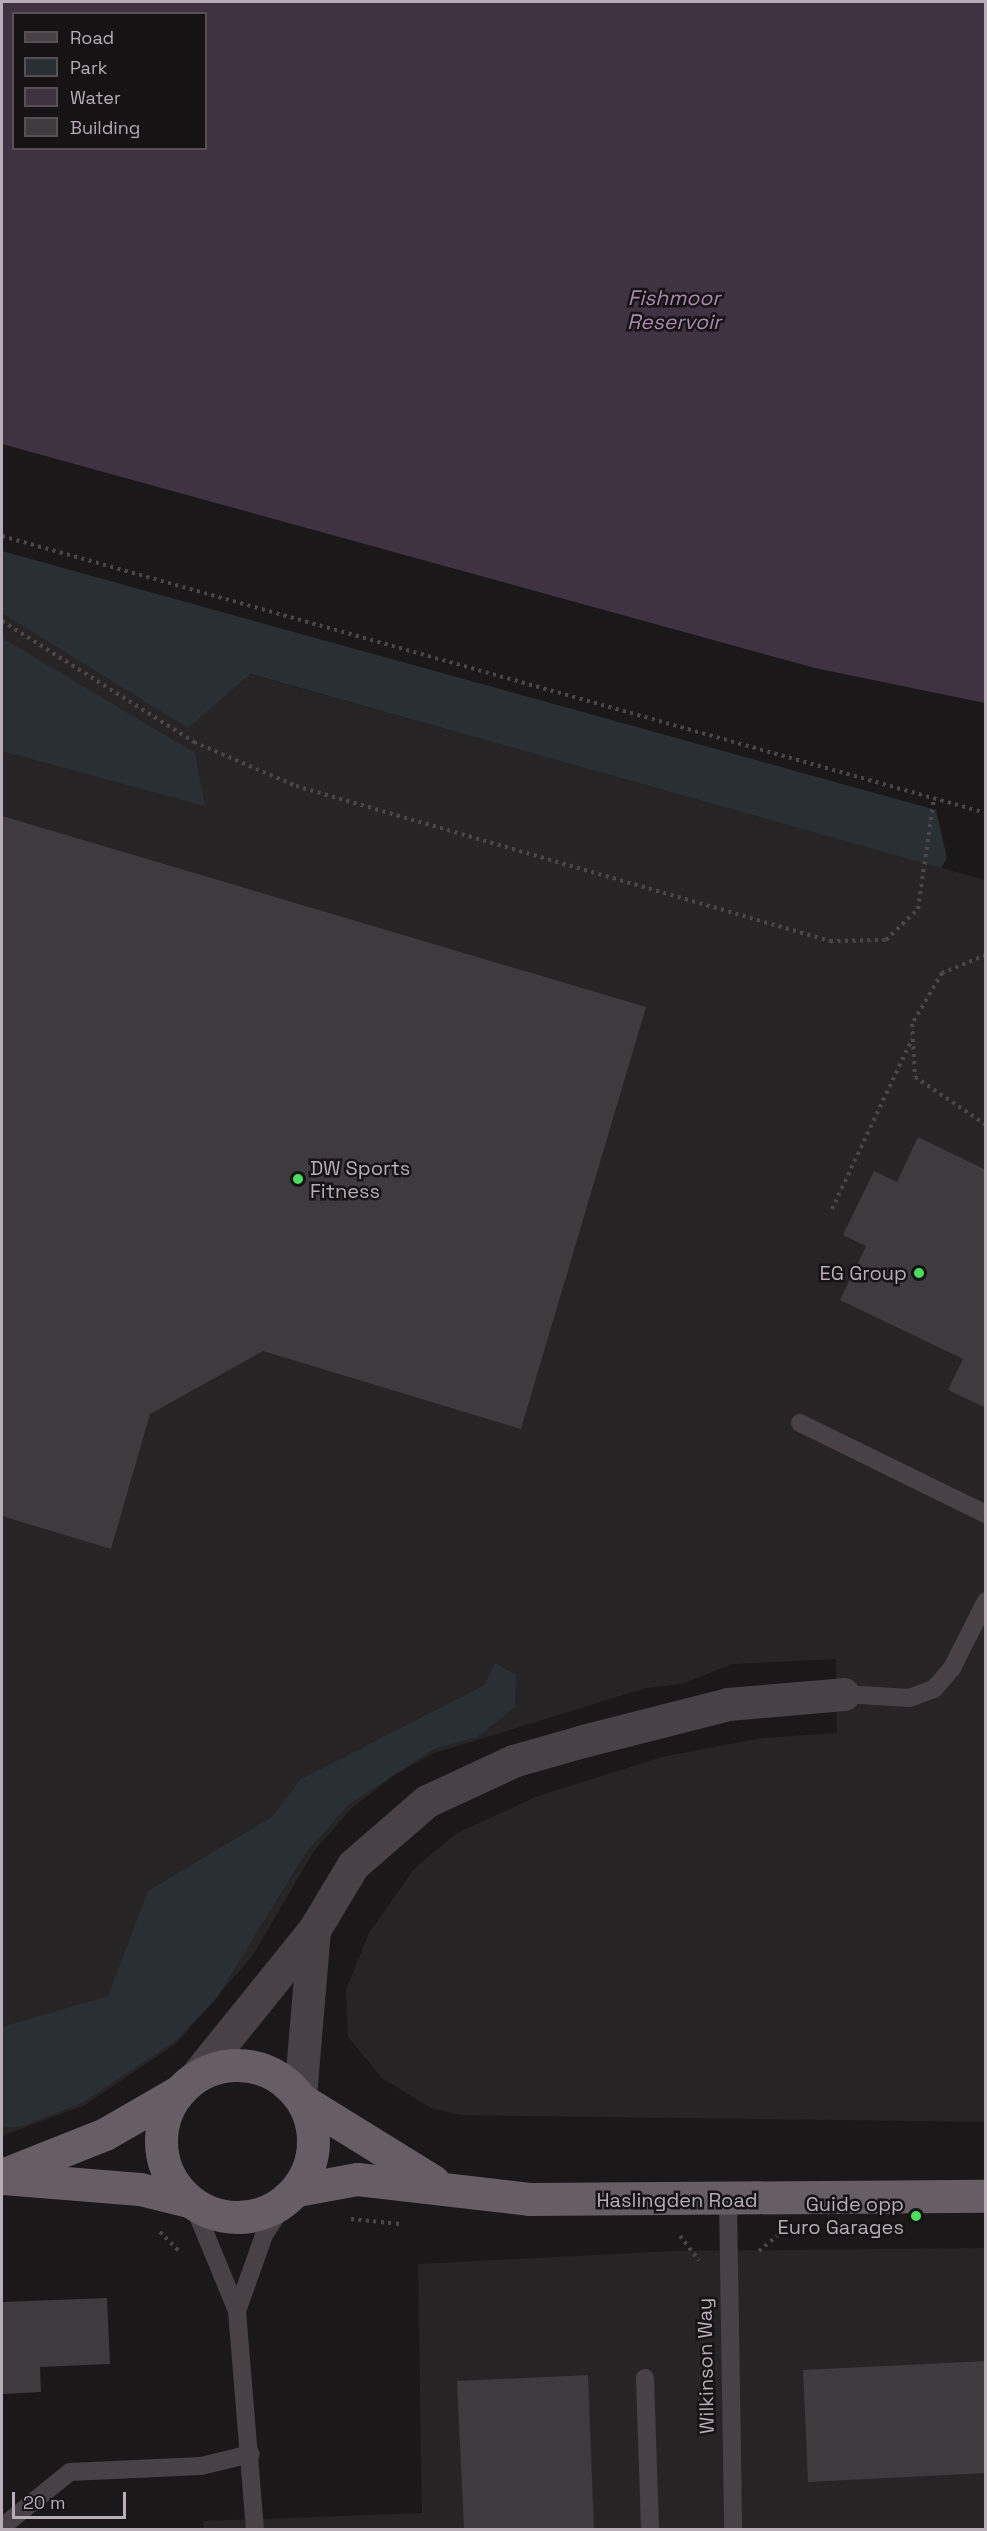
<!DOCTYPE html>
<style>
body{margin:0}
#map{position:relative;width:987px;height:2531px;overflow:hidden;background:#1a1819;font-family:"Space Grotesk",sans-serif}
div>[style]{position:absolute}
.built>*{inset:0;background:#272425}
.green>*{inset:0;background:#2a2f33}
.water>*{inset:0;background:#403341}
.building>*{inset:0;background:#3f3a3d}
.path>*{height:4px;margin-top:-2px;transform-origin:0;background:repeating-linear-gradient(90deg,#4c464b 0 3px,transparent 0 7.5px)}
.service>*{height:18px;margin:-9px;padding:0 9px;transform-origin:9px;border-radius:9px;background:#484247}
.minor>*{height:33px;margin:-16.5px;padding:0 16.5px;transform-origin:16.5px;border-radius:16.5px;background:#484247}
.trunk>*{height:33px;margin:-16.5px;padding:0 16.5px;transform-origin:16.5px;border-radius:16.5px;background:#665e64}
.trunk>.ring{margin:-16.5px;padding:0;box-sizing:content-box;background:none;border:33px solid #665e64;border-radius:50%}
.dots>*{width:16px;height:16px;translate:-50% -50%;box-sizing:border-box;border:3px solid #151314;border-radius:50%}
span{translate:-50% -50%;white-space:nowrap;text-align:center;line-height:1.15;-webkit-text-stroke:5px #151314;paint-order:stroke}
.poi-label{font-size:20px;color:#b8acb6}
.left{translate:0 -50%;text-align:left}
.right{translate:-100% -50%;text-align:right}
.street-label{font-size:20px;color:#b8acb6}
.water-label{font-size:21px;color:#ac87af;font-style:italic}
.frame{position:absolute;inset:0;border:3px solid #b8acb6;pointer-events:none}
.legend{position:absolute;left:12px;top:12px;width:195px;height:138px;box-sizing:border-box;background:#151314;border:2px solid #565055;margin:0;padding:8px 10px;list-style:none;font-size:18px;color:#b8acb6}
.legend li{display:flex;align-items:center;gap:12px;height:30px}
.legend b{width:30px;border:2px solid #565055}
.scale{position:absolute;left:12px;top:2492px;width:114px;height:27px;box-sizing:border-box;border:3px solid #b8acb6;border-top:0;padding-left:8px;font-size:18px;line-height:21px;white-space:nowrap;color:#b8acb6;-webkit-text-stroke:4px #151314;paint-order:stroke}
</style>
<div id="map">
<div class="built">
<div style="clip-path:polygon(2px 605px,985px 880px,985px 2122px,460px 2115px,431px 2108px,382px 2078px,348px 2037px,346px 1990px,369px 1933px,414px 1869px,457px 1833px,538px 1796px,662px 1757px,762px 1738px,837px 1733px,836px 1659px,732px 1664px,682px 1684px,646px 1688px,435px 1753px,396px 1774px,351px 1809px,314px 1851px,253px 1955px,177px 2043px,85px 2105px,2px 2136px)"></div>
<div style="clip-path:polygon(985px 2248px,985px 2529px,204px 2530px,203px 2521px,422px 2513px,418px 2264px,673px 2251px)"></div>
</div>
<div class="green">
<div style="clip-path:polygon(2px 551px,936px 810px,947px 858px,941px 868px,250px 674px,188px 728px,2px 613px)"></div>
<div style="clip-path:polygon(2px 638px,195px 753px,205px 806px,2px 751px)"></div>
<div style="clip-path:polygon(495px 1663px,516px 1675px,515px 1707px,477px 1737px,434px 1749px,348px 1805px,305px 1854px,216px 1999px,174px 2042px,82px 2103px,20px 2127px,2px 2127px,2px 2027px,108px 1996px,148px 1891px,272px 1817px,301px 1779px,485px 1685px)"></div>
</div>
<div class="water">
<div style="clip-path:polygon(evenodd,2px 2px,985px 2px,985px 703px,815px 668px,2px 444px,2px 2px,14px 14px,206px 14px,206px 148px,14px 148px,14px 14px)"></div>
</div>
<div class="building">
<div style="clip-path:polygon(2px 816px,646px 1007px,521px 1429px,263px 1351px,150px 1414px,111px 1549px,2px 1516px)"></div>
<div style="clip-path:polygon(918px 1137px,986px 1170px,986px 1408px,948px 1390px,963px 1359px,840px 1300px,866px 1246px,843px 1235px,874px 1171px,897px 1182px)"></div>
<div style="clip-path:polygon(107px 2298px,110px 2364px,40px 2367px,41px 2392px,3px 2394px,2px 2302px)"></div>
<div style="clip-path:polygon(986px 2361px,986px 2473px,808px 2482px,803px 2370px)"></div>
<div style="clip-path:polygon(588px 2375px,594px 2530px,464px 2530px,457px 2381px)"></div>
</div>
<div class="path">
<div style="left:2px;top:536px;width:1022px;rotate:15.72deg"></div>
<div style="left:2px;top:621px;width:227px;rotate:32.2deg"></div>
<div style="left:194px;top:742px;width:111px;rotate:23.3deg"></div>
<div style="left:296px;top:786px;width:556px;rotate:16.19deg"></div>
<div style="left:830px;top:941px;width:56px;rotate:-1deg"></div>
<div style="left:886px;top:940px;width:45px;rotate:-44.1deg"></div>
<div style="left:918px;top:909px;width:112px;rotate:-81.8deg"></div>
<div style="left:986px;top:955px;width:48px;rotate:157.8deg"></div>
<div style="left:942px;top:973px;width:59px;rotate:120.5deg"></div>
<div style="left:912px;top:1024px;width:53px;rotate:86.8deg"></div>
<div style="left:915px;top:1077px;width:86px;rotate:34.1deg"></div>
<div style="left:832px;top:1209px;width:188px;rotate:-64.8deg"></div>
<div style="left:351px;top:2219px;width:49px;rotate:5.8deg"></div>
<div style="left:160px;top:2232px;width:28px;rotate:45deg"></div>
<div style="left:680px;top:2236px;width:31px;rotate:52deg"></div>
<div style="left:759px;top:2251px;width:25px;rotate:-40deg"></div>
</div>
<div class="service">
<div style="left:800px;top:1423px;width:207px;rotate:26.1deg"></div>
<div style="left:844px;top:1694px;width:65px;rotate:3.5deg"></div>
<div style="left:909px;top:1698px;width:27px;rotate:-20deg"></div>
<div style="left:934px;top:1689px;width:28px;rotate:-49deg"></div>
<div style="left:952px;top:1668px;width:75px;rotate:-63.1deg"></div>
<div style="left:728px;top:2201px;width:329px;rotate:89.1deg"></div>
<div style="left:193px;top:2204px;width:116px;rotate:67.6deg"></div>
<div style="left:237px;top:2311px;width:220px;rotate:85.3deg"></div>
<div style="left:237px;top:2311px;width:81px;rotate:-70.4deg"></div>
<div style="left:264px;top:2235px;width:40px;rotate:-57.1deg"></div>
<div style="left:645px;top:2378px;width:152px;rotate:88.1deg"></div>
<div style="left:2px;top:2527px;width:87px;rotate:-39deg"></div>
<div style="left:70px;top:2472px;width:131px;rotate:-2.6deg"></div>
<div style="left:201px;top:2466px;width:51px;rotate:-13.5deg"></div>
</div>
<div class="minor">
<div style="left:196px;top:2076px;width:188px;rotate:-51.1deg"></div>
<div style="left:314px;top:1930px;width:76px;rotate:-59deg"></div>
<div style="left:353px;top:1865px;width:98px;rotate:-40.9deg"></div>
<div style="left:427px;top:1801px;width:95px;rotate:-24.9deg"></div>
<div style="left:513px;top:1761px;width:73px;rotate:-15.9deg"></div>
<div style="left:583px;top:1741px;width:150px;rotate:-14.3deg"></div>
<div style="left:728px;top:1704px;width:116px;rotate:-4.9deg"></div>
<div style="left:300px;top:2096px;width:166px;rotate:-85.2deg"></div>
</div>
<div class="trunk">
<div class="ring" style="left:161px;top:2065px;width:119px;height:119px"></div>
<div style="left:302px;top:2100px;width:154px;rotate:31.7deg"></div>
<div style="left:2px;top:2175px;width:111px;rotate:-21.7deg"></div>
<div style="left:105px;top:2134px;width:84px;rotate:-29.9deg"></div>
<div style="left:3px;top:2178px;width:137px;rotate:4.6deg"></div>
<div style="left:140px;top:2189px;width:50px;rotate:13.8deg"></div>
<div style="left:297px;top:2190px;width:61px;rotate:-10.4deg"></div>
<div style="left:357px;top:2179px;width:173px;rotate:6.6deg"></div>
<div style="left:529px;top:2199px;width:457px;rotate:-0.4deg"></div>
</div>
<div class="dots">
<div style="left:298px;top:1179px;background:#4cdd60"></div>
<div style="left:919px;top:1273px;background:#4cdd60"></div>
<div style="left:916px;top:2216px;background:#4cdd60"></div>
</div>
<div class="poi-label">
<span class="left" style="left:310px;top:1180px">DW Sports<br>Fitness</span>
<span class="right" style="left:907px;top:1273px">EG Group</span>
<span class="right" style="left:904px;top:2216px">Guide opp<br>Euro Garages</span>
</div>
<div class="street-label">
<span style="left:677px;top:2200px">Haslingden Road</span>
<span style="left:706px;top:2366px;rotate:-91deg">Wilkinson Way</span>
</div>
<div class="water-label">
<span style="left:674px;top:310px">Fishmoor<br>Reservoir</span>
</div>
<div class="frame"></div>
<ul class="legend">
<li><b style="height:8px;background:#484247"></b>Road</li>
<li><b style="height:16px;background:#2a2f33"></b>Park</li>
<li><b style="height:16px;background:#403341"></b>Water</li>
<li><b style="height:16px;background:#3f3a3d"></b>Building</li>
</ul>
<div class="scale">20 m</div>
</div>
